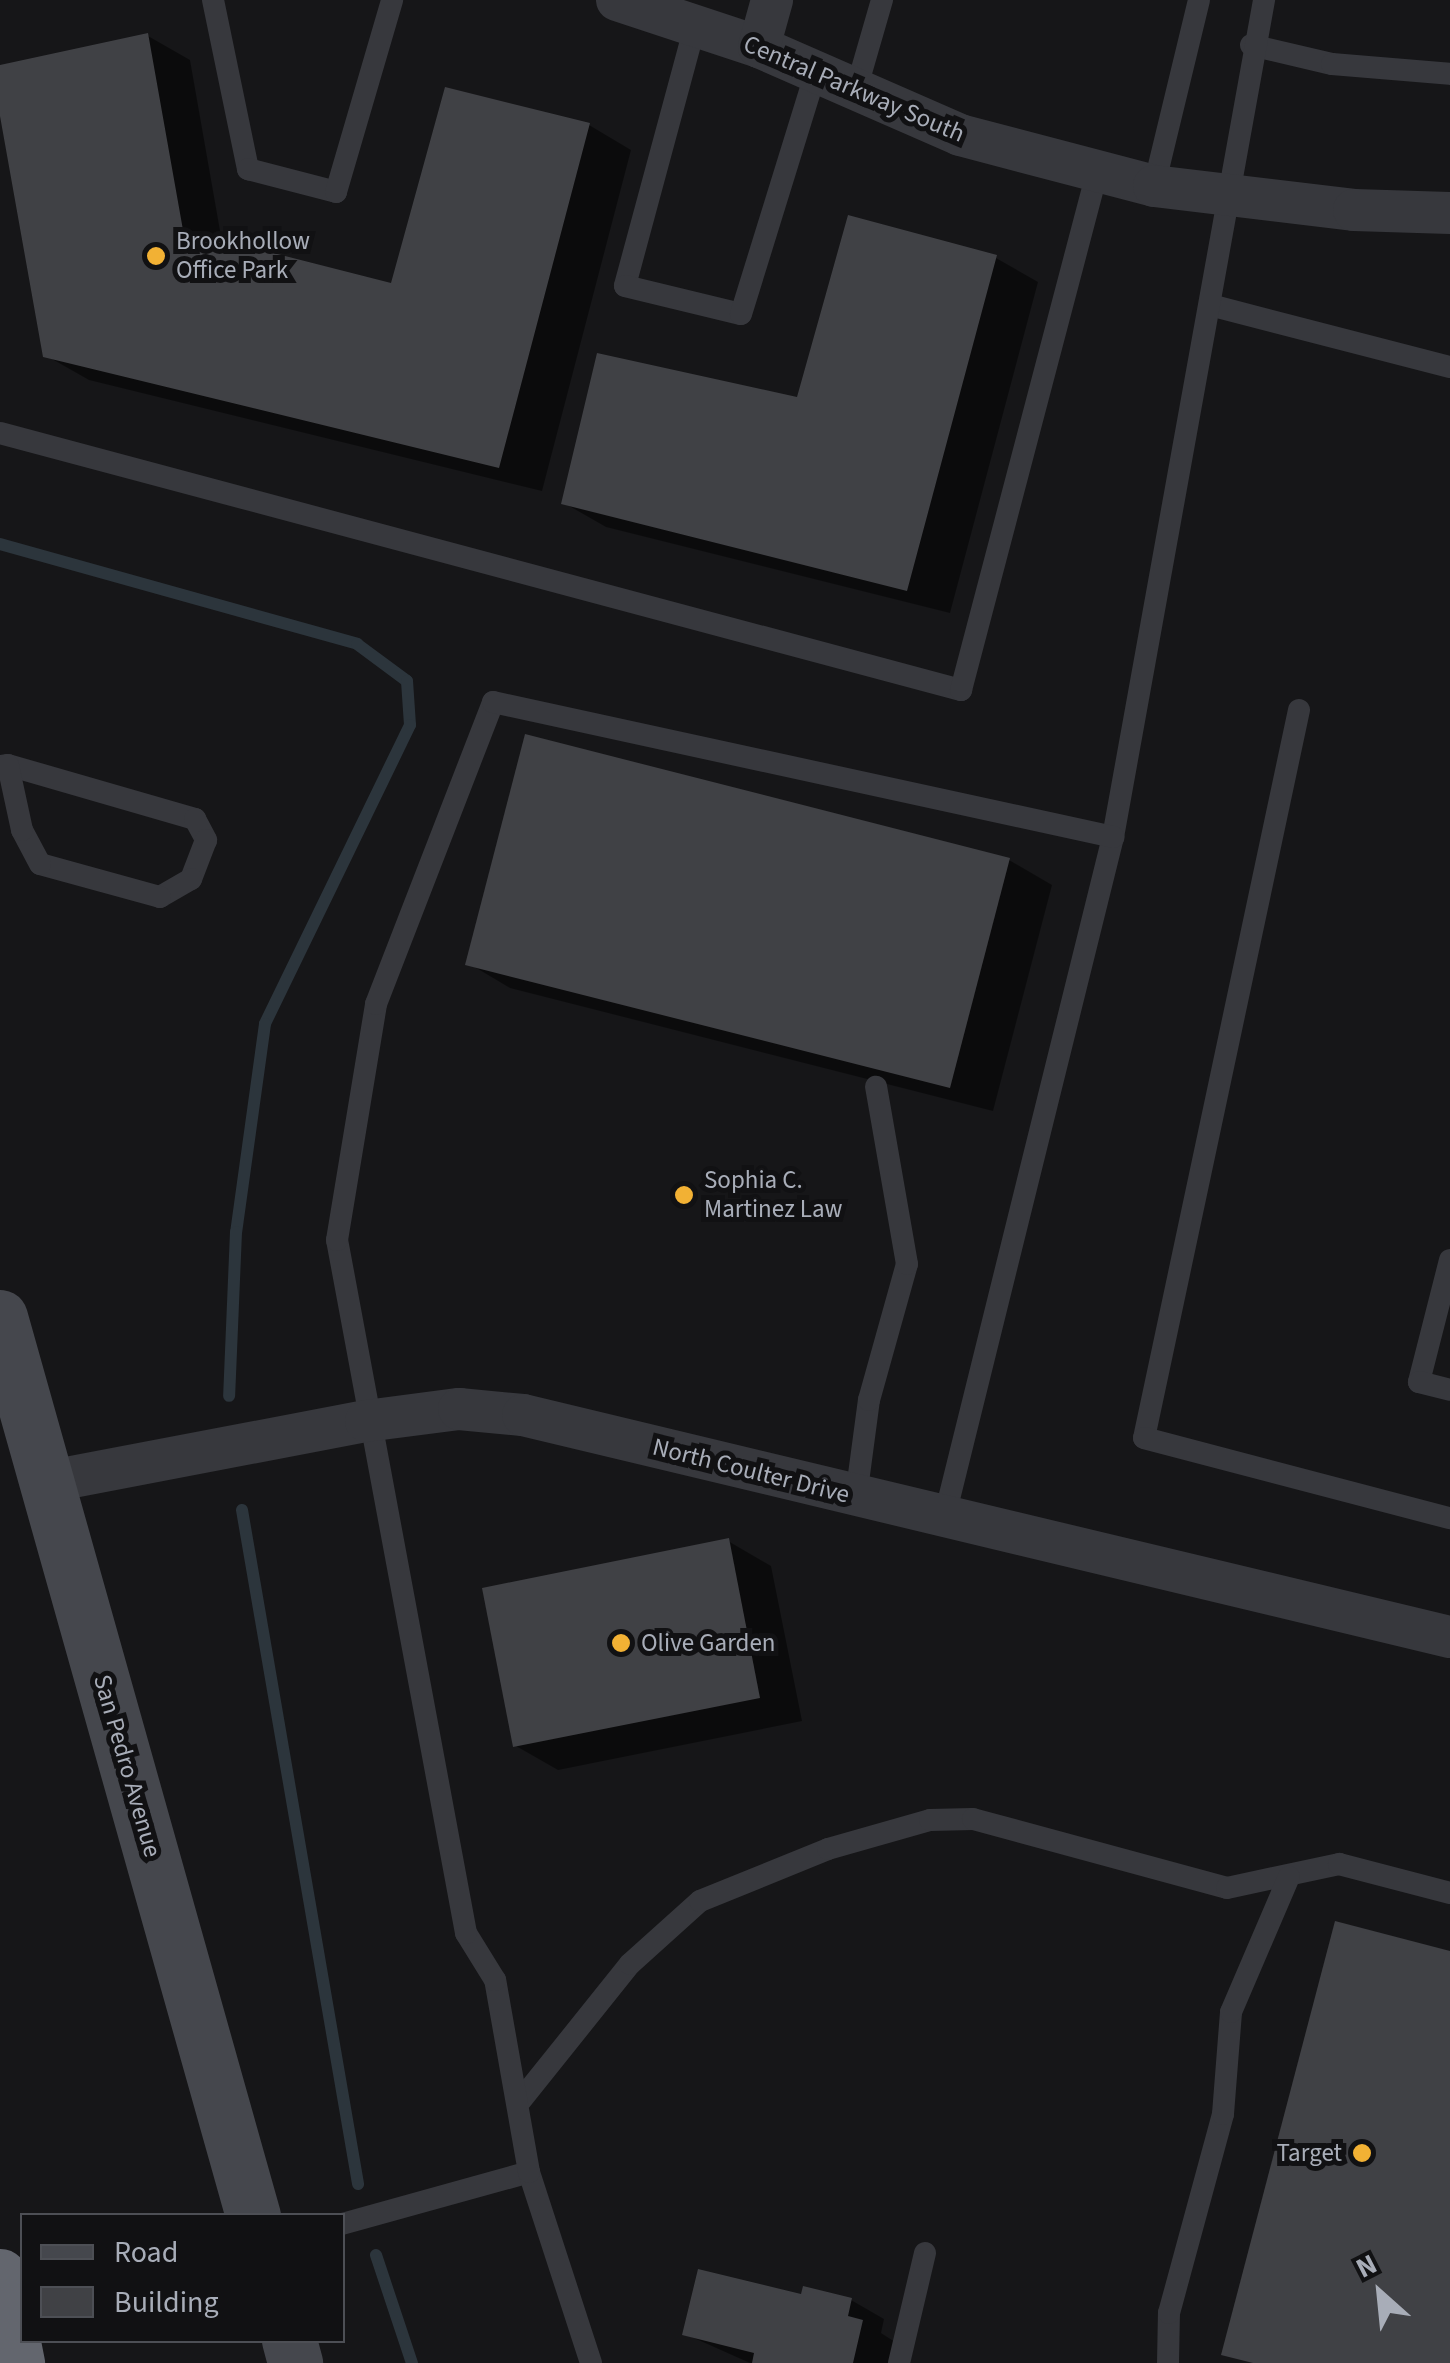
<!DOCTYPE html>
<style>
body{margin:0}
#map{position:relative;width:1450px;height:2363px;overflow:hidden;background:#161618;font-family:"Source Sans 3",sans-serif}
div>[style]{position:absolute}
.shadow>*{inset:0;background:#0007}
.stream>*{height:12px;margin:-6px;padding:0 6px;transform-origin:6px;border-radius:6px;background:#2c353c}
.building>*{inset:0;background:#404145}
.lane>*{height:22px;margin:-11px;padding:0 11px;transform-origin:11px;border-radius:11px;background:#37383d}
.street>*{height:42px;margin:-21px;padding:0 21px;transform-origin:21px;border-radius:21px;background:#37383d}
.secondary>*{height:55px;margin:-27.5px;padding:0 27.5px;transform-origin:27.5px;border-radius:27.5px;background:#45474d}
.highway>*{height:55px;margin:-27.5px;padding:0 27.5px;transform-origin:27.5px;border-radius:27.5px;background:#63666e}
.dots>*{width:28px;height:28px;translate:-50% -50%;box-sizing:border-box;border:5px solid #111113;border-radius:50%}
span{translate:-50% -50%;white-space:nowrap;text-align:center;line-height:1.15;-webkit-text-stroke:10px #111113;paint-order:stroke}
.street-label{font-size:25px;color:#a8adb8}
.poi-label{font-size:25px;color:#a8adb8}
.left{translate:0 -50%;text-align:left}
.right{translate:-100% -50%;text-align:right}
.legend{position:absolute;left:20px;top:2213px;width:325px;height:130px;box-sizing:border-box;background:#111113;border:2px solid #4d4f55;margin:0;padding:12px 18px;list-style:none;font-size:30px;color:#a8adb8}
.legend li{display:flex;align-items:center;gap:20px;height:50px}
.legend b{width:50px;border:2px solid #4d4f55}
.north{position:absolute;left:1330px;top:2243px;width:100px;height:100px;-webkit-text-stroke:8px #111113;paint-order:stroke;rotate:333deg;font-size:28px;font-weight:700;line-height:40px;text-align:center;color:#a8adb8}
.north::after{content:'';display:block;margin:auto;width:35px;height:45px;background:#a8adb8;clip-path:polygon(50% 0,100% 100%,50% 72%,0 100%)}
</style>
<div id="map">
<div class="shadow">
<div style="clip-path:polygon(148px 36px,190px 60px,222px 242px,393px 286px,589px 125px,631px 150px,542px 491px,89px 380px,45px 355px,0 102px,0 67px)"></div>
<div style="clip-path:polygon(996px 258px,1038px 282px,950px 613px,606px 527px,564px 503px,798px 399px)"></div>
<div style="clip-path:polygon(1009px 860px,1052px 885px,993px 1111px,510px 988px,468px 963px)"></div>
<div style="clip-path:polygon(728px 1541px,771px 1566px,802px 1721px,558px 1770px,516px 1746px)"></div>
<div style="clip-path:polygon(803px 2297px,851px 2300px,884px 2319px,881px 2333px,895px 2342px,890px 2363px,750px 2363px,685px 2334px)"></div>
</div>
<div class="stream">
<div style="left:0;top:544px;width:371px;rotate:15.6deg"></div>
<div style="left:357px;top:644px;width:62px;rotate:36.5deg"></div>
<div style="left:407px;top:681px;width:44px;rotate:86.1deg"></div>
<div style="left:410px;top:725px;width:332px;rotate:115.9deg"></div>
<div style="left:265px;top:1024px;width:210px;rotate:97.9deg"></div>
<div style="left:236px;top:1232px;width:164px;rotate:92.4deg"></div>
<div style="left:242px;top:1510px;width:684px;rotate:80.23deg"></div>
<div style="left:376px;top:2255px;width:114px;rotate:71.6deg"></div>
</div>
<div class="building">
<div style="clip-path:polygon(148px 33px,183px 230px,391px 283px,445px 87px,590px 123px,499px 468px,43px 357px,0 116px,0 65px)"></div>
<div style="clip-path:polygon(848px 215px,997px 255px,907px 591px,561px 504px,597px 353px,797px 397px)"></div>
<div style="clip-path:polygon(525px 734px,1010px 858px,950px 1088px,465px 965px)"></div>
<div style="clip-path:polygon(729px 1538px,760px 1698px,513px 1747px,482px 1588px)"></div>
<div style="clip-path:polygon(1335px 1921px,1450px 1951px,1450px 2363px,1253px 2363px,1221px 2355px)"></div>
<div style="clip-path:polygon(698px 2269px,801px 2294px,803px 2286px,852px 2298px,848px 2316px,863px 2320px,853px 2363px,752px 2363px,754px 2353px,682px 2335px)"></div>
</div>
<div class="lane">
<div style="left:213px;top:0;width:173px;rotate:78.3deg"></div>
<div style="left:248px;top:169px;width:91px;rotate:14.6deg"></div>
<div style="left:336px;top:192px;width:200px;rotate:-73.7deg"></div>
<div style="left:695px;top:26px;width:269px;rotate:105.1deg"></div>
<div style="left:625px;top:286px;width:119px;rotate:13.6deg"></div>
<div style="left:741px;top:314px;width:253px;rotate:-72.8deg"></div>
<div style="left:1251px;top:45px;width:83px;rotate:13.2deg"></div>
<div style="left:1332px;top:64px;width:118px;rotate:4.8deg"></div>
<div style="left:856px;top:90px;width:94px;rotate:-73.9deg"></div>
<div style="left:1154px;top:186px;width:191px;rotate:-76.4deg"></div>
<div style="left:1210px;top:305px;width:248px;rotate:14.5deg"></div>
<div style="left:0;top:433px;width:995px;rotate:14.97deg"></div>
<div style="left:961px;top:690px;width:539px;rotate:-75.27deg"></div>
<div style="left:1299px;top:710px;width:744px;rotate:102.02deg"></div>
<div style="left:1144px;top:1438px;width:316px;rotate:14.7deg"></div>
<div style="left:0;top:766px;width:8px;rotate:-7deg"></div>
<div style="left:8px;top:765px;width:195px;rotate:16.1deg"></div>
<div style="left:195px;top:819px;width:24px;rotate:62deg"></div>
<div style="left:206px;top:840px;width:42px;rotate:111deg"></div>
<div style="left:191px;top:879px;width:36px;rotate:150deg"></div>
<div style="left:160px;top:897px;width:124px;rotate:-164.6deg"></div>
<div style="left:40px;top:864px;width:38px;rotate:-118deg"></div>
<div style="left:22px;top:830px;width:66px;rotate:-102.2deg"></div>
<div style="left:1450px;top:1260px;width:126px;rotate:104.3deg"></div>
<div style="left:1419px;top:1382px;width:32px;rotate:14deg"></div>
<div style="left:856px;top:1497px;width:98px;rotate:-82.4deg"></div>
<div style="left:869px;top:1400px;width:141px;rotate:-74.4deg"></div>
<div style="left:907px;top:1264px;width:180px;rotate:-99.9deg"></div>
<div style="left:944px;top:1519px;width:703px;rotate:-76.08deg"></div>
<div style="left:1113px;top:837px;width:851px;rotate:-79.77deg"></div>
<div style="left:521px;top:2100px;width:174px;rotate:-51.3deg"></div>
<div style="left:630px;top:1964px;width:94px;rotate:-42deg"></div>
<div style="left:700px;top:1901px;width:138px;rotate:-22.1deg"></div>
<div style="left:828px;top:1849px;width:106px;rotate:-15.9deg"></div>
<div style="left:930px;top:1820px;width:43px;rotate:-1.3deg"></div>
<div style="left:973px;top:1819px;width:263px;rotate:15.2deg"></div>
<div style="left:1227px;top:1888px;width:115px;rotate:-12.1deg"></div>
<div style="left:1339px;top:1864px;width:115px;rotate:14.6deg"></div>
<div style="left:342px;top:2224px;width:194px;rotate:-15.5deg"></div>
<div style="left:591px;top:2363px;width:201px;rotate:-108deg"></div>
<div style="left:529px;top:2172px;width:195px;rotate:-100deg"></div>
<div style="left:495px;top:1980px;width:55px;rotate:-121.7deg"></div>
<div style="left:466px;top:1933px;width:705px;rotate:-100.54deg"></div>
<div style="left:337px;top:1240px;width:239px;rotate:-80.6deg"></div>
<div style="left:376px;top:1004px;width:324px;rotate:-68.8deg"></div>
<div style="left:493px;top:702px;width:635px;rotate:12.28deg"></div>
<div style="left:899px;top:2363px;width:113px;rotate:-76.7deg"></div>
<div style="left:1168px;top:2363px;width:50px;rotate:-88.9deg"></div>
<div style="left:1169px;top:2313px;width:206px;rotate:-74.8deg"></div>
<div style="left:1223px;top:2114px;width:102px;rotate:-85.5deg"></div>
<div style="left:1231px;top:2012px;width:147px;rotate:-66.8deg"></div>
</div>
<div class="street">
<div style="left:617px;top:0;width:150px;rotate:18.3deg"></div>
<div style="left:759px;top:47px;width:219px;rotate:23.6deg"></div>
<div style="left:960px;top:135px;width:201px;rotate:14.7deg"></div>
<div style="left:1154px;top:186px;width:201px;rotate:6.8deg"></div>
<div style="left:1354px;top:210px;width:96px;rotate:1.8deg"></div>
<div style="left:759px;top:47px;width:49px;rotate:-74.5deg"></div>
<div style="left:46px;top:1482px;width:326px;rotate:-10.8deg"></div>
<div style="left:366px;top:1421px;width:94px;rotate:-7.4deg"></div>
<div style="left:459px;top:1409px;width:64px;rotate:5.4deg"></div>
<div style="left:523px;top:1415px;width:953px;rotate:13.47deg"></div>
</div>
<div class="secondary">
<div style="left:0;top:1317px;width:934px;rotate:74.28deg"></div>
<div style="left:289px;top:2340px;width:24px;rotate:75deg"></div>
</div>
<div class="highway">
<div style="left:0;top:2276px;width:89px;rotate:78.9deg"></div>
</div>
<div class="dots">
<div style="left:156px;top:256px;background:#f2b134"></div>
<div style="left:684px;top:1195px;background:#f2b134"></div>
<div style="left:621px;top:1643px;background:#f2b134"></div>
<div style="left:1362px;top:2153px;background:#f2b134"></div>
</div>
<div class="street-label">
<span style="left:854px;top:89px;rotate:23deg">Central Parkway South</span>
<span style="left:751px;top:1471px;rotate:14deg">North Coulter Drive</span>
<span style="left:127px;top:1766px;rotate:74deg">San Pedro Avenue</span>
</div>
<div class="poi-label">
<span class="left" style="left:176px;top:256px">Brookhollow<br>Office Park</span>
<span class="left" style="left:704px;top:1195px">Sophia C.<br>Martinez Law</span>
<span class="left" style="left:641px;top:1643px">Olive Garden</span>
<span class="right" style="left:1342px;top:2153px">Target</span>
</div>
<ul class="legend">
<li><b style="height:12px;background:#45474d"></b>Road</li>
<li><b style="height:28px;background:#404145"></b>Building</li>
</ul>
<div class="north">N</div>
</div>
